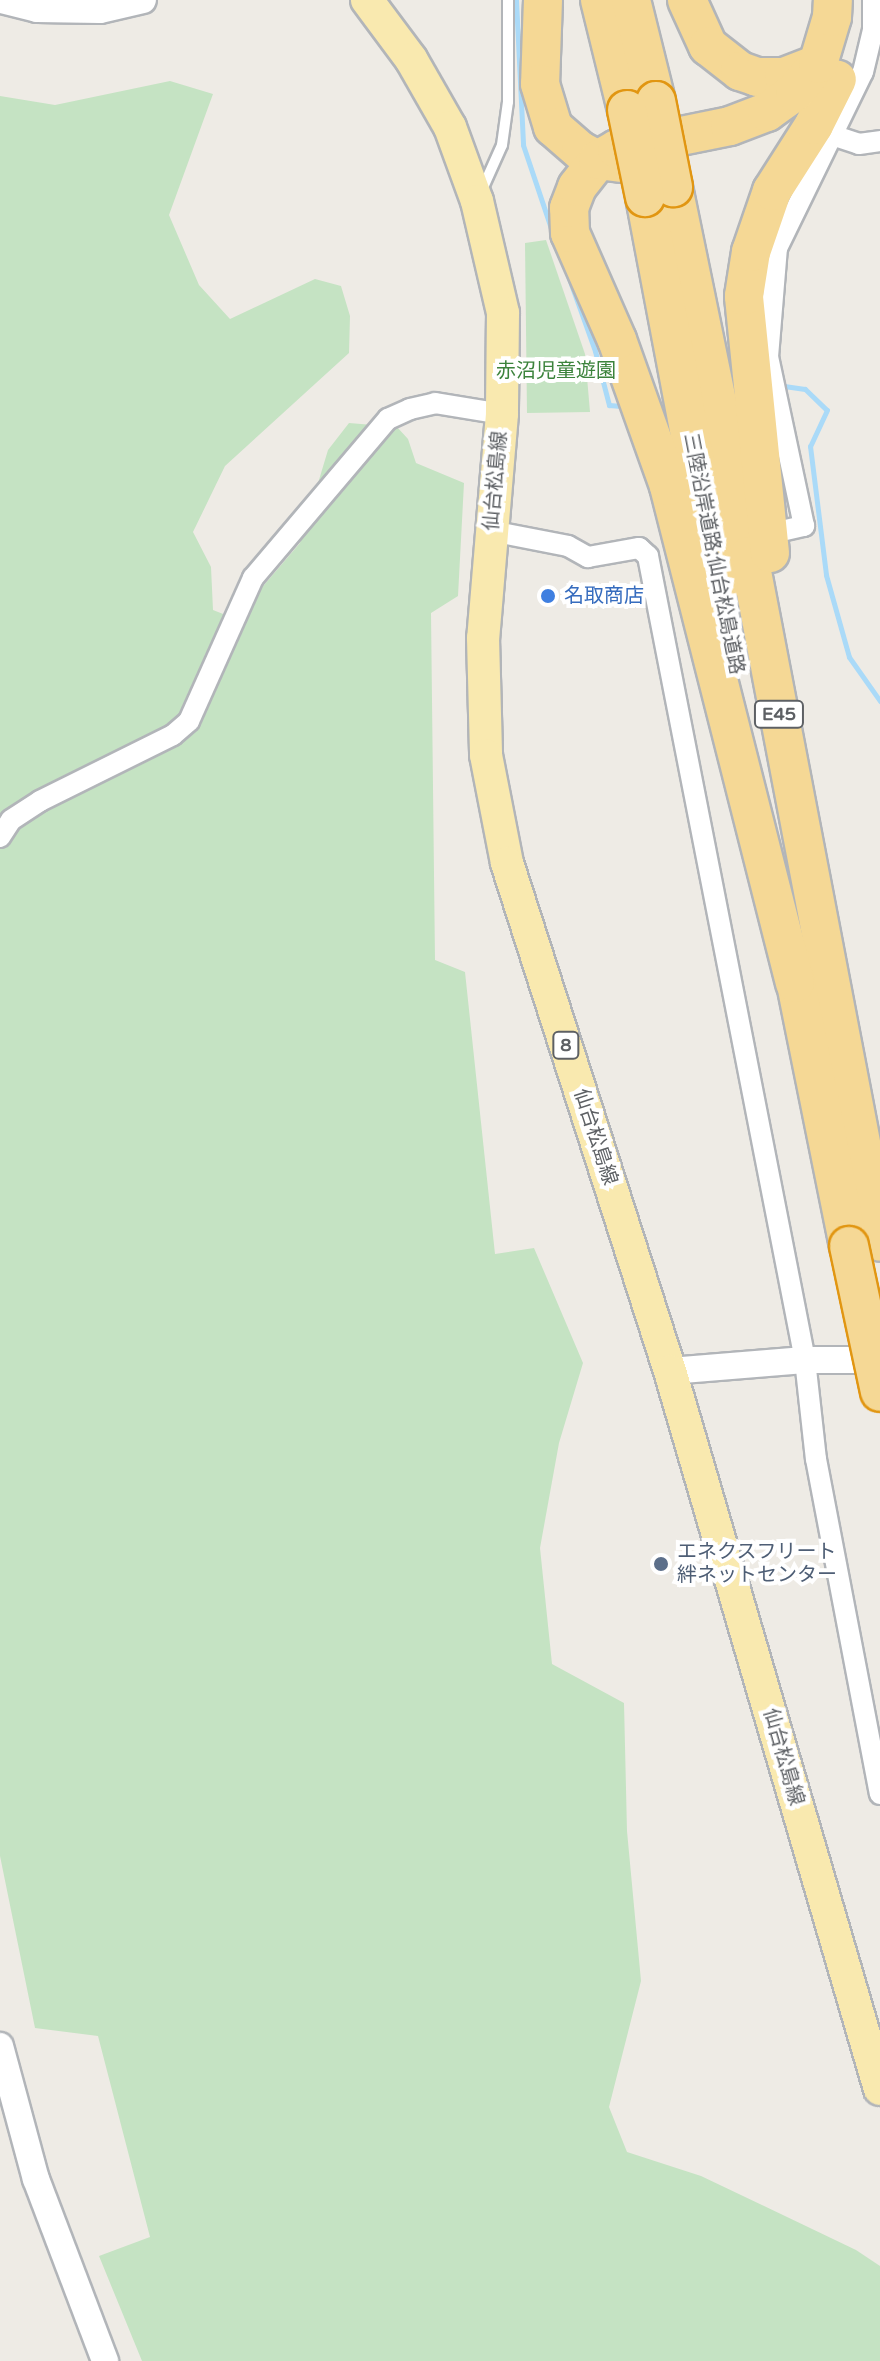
<!DOCTYPE html>
<meta charset="utf-8">
<style>
body{margin:0}
#map{position:relative;width:880px;height:2361px;overflow:hidden;background:#eeebe5;font-family:"Varela Round","Noto Sans JP",sans-serif}
div>[style]{position:absolute}
.green>*{inset:0;background:#c5e3c3}
.stream>*{height:5px;margin:-2.5px;padding:0 2.5px;transform-origin:2.5px;border-radius:2.5px;background:#aadaf8}
.roads{filter:drop-shadow(2px 0 #b2b5b9) drop-shadow(-2px 0 #b2b5b9) drop-shadow(0 2px #b2b5b9) drop-shadow(0 -2px #b2b5b9)}
.service>*{height:10px;margin:-5px;padding:0 5px;transform-origin:5px;border-radius:5px;background:#fff}
.minor>*{height:20px;margin:-10px;padding:0 10px;transform-origin:10px;border-radius:10px;background:#fff}
.tertiary>*{height:26px;margin:-13px;padding:0 13px;transform-origin:13px;border-radius:13px;background:#fff}
.primary>*{height:32px;margin:-16px;padding:0 16px;transform-origin:16px;border-radius:16px;background:#f9e9af}
.motorway>*{height:38px;margin:-19px;padding:0 19px;transform-origin:19px;border-radius:19px;background:#f5d895}
.bridges{filter:drop-shadow(2px 0 #e19612) drop-shadow(-2px 0 #e19612) drop-shadow(0 2px #e19612) drop-shadow(0 -2px #e19612)}
.motorway-bridge>*{height:38px;margin:-19px;padding:0 19px;transform-origin:19px;border-radius:19px;background:#f5d895}
.dots>*{width:22px;height:22px;translate:-50% -50%;box-sizing:border-box;border:4px solid #fff;border-radius:50%}
span{translate:-50% -50%;white-space:nowrap;text-align:center;line-height:1.15;-webkit-text-stroke:8px #fff;paint-order:stroke}
.shield-label span{padding:2px 6px;background:#fff;border:2px solid;border-radius:6px;-webkit-text-stroke-width:0}
.shield-label{font-size:18px;color:#5d6064;font-weight:700}
.park-label{font-size:20px;color:#3c833c}
.street-label{font-size:20px;color:#5d6064}
.shop-label{font-size:20px;color:#366cbe}
.left{translate:0 -50%;text-align:left}
.service-label{font-size:20px;color:#4e5e75}
</style>
<div id="map">
<div class="green">
<div style="clip-path:polygon(170px 81px,213px 94px,169px 215px,199px 285px,230px 319px,315px 279px,341px 286px,350px 316px,349px 353px,225px 466px,193px 532px,211px 567px,213px 610px,246px 623px,258px 592px,300px 543px,328px 450px,349px 423px,397px 427px,408px 439px,416px 463px,464px 483px,458px 596px,431px 613px,435px 960px,465px 972px,495px 1254px,534px 1248px,583px 1363px,559px 1443px,540px 1548px,552px 1664px,624px 1703px,627px 1831px,641px 1981px,609px 2107px,627px 2152px,701px 2176px,856px 2250px,880px 2266px,880px 2361px,142px 2361px,99px 2256px,150px 2237px,98px 2036px,35px 2028px,0 1856px,0 96px,55px 105px)"></div>
<div style="clip-path:polygon(546px 240px,585px 354px,590px 412px,527px 413px,525px 243px)"></div>
</div>
<div class="stream">
<div style="left:516px;top:0;width:145px;rotate:87.2deg"></div>
<div style="left:523px;top:145px;width:94px;rotate:71.4deg"></div>
<div style="left:566px;top:270px;width:86px;rotate:70.3deg"></div>
<div style="left:595px;top:351px;width:56px;rotate:75.5deg"></div>
<div style="left:609px;top:405px;width:12px;rotate:5deg"></div>
<div style="left:784px;top:386px;width:21px;rotate:8deg"></div>
<div style="left:805px;top:389px;width:30px;rotate:44deg"></div>
<div style="left:827px;top:410px;width:40px;rotate:115deg"></div>
<div style="left:810px;top:446px;width:130px;rotate:82.9deg"></div>
<div style="left:826px;top:575px;width:85px;rotate:74.3deg"></div>
<div style="left:849px;top:657px;width:54px;rotate:54.8deg"></div>
</div>
<div class="roads">
<div class="service">
<div style="left:481px;top:192px;width:51px;rotate:-65.9deg"></div>
<div style="left:502px;top:145px;width:43px;rotate:-82.1deg"></div>
<div style="left:508px;top:102px;width:102px;rotate:-90deg"></div>
</div>
<div class="minor">
<div style="left:832px;top:135px;width:28px;rotate:18deg"></div>
<div style="left:859px;top:144px;width:21px;rotate:-8deg"></div>
<div style="left:491px;top:531px;width:78px;rotate:11deg"></div>
<div style="left:568px;top:546px;width:23px;rotate:29deg"></div>
<div style="left:588px;top:557px;width:52px;rotate:-10deg"></div>
<div style="left:639px;top:548px;width:12px;rotate:42deg"></div>
<div style="left:648px;top:556px;width:819px;rotate:78.95deg"></div>
<div style="left:805px;top:1360px;width:100px;rotate:83.7deg"></div>
<div style="left:816px;top:1459px;width:341px;rotate:79.2deg"></div>
<div style="left:777px;top:532px;width:28px;rotate:-13deg"></div>
<div style="left:804px;top:526px;width:173px;rotate:-102deg"></div>
<div style="left:768px;top:357px;width:109px;rotate:-85.3deg"></div>
<div style="left:777px;top:248px;width:196px;rotate:-64deg"></div>
<div style="left:863px;top:72px;width:43px;rotate:-76.6deg"></div>
<div style="left:873px;top:30px;width:30px;rotate:-90deg"></div>
<div style="left:0;top:837px;width:20px;rotate:-57deg"></div>
<div style="left:11px;top:820px;width:35px;rotate:-33deg"></div>
<div style="left:40px;top:801px;width:148px;rotate:-26.4deg"></div>
<div style="left:173px;top:735px;width:21px;rotate:-41deg"></div>
<div style="left:189px;top:721px;width:157px;rotate:-65.9deg"></div>
<div style="left:253px;top:578px;width:209px;rotate:-49.7deg"></div>
<div style="left:388px;top:419px;width:24px;rotate:-24deg"></div>
<div style="left:410px;top:409px;width:26px;rotate:-13deg"></div>
<div style="left:435px;top:403px;width:68px;rotate:9.3deg"></div>
</div>
<div class="tertiary">
<div style="left:1px;top:0;width:37px;rotate:14deg"></div>
<div style="left:37px;top:9px;width:63px;rotate:0.9deg"></div>
<div style="left:100px;top:10px;width:44px;rotate:-13.1deg"></div>
<div style="left:670px;top:1371px;width:135px;rotate:-4.7deg"></div>
<div style="left:805px;top:1360px;width:75px"></div>
<div style="left:0;top:2046px;width:138px;rotate:74.9deg"></div>
<div style="left:36px;top:2179px;width:195px;rotate:69.2deg"></div>
</div>
<div class="primary">
<div style="left:367px;top:0;width:74px;rotate:53.3deg"></div>
<div style="left:411px;top:59px;width:78px;rotate:60.2deg"></div>
<div style="left:450px;top:127px;width:79px;rotate:70deg"></div>
<div style="left:477px;top:201px;width:115px;rotate:76.9deg"></div>
<div style="left:503px;top:313px;width:101px;rotate:90.6deg"></div>
<div style="left:502px;top:414px;width:225px;rotate:94.8deg"></div>
<div style="left:483px;top:638px;width:117px;rotate:88.5deg"></div>
<div style="left:486px;top:755px;width:110px;rotate:79deg"></div>
<div style="left:507px;top:863px;width:534px;rotate:72.21deg"></div>
<div style="left:670px;top:1371px;width:748px;rotate:73.7deg"></div>
</div>
<div class="motorway">
<div style="left:543px;top:0;width:84px;rotate:92deg"></div>
<div style="left:540px;top:84px;width:45px;rotate:73.2deg"></div>
<div style="left:553px;top:127px;width:37px;rotate:41deg"></div>
<div style="left:581px;top:151px;width:19px;rotate:28deg"></div>
<div style="left:598px;top:160px;width:23px;rotate:7deg"></div>
<div style="left:600px;top:0;width:113px;rotate:76.2deg"></div>
<div style="left:631px;top:0;width:104px;rotate:76.1deg"></div>
<div style="left:687px;top:0;width:51px;rotate:65.5deg"></div>
<div style="left:708px;top:46px;width:41px;rotate:38deg"></div>
<div style="left:740px;top:71px;width:18px;rotate:19deg"></div>
<div style="left:757px;top:77px;width:27px"></div>
<div style="left:784px;top:77px;width:36px;rotate:-21deg"></div>
<div style="left:673px;top:187px;width:377px;rotate:78.4deg"></div>
<div style="left:749px;top:556px;width:698px;rotate:79.19deg"></div>
<div style="left:645px;top:197px;width:398px;rotate:79.3deg"></div>
<div style="left:770px;top:553px;width:258px;rotate:-95.8deg"></div>
<div style="left:744px;top:296px;width:45px;rotate:-81deg"></div>
<div style="left:751px;top:252px;width:65px;rotate:-71deg"></div>
<div style="left:772px;top:191px;width:78px;rotate:-57.5deg"></div>
<div style="left:814px;top:125px;width:51px;rotate:-63.4deg"></div>
<div style="left:791px;top:959px;width:293px;rotate:78.6deg"></div>
<div style="left:795px;top:983px;width:513px;rotate:-104.23deg"></div>
<div style="left:669px;top:486px;width:155px;rotate:-109.6deg"></div>
<div style="left:617px;top:340px;width:117px;rotate:-113.7deg"></div>
<div style="left:570px;top:233px;width:25px;rotate:-92deg"></div>
<div style="left:569px;top:208px;width:22px;rotate:-69deg"></div>
<div style="left:577px;top:187px;width:34px;rotate:-52deg"></div>
<div style="left:598px;top:160px;width:22px;rotate:-30deg"></div>
<div style="left:617px;top:149px;width:115px;rotate:-11.5deg"></div>
<div style="left:730px;top:126px;width:40px;rotate:-21deg"></div>
<div style="left:767px;top:112px;width:34px;rotate:-36deg"></div>
<div style="left:795px;top:92px;width:36px;rotate:-51deg"></div>
<div style="left:818px;top:64px;width:49px;rotate:-73.4deg"></div>
<div style="left:832px;top:17px;width:17px;rotate:-87deg"></div>
</div>
</div>
<div class="bridges">
<div class="motorway-bridge">
<div style="left:656px;top:101px;width:88px;rotate:78.8deg"></div>
<div style="left:627px;top:110px;width:89px;rotate:78.3deg"></div>
<div style="left:849px;top:1246px;width:149px;rotate:78deg"></div>
</div>
</div>
<div class="dots">
<div style="left:548px;top:596px;background:#3f7fe0"></div>
<div style="left:661px;top:1564px;background:#5c6f8a"></div>
</div>
<div class="shield-label">
<span style="left:779px;top:714px">E45</span>
<span style="left:566px;top:1045px">8</span>
</div>
<div class="park-label">
<span style="left:556px;top:371px">赤沼児童遊園</span>
</div>
<div class="street-label">
<span style="left:496px;top:481px;rotate:-85deg">仙台松島線</span>
<span style="left:713px;top:554px;rotate:79deg">三陸沿岸道路;仙台松島道路</span>
<span style="left:595px;top:1137px;rotate:72deg">仙台松島線</span>
<span style="left:783px;top:1757px;rotate:74deg">仙台松島線</span>
</div>
<div class="shop-label">
<span class="left" style="left:564px;top:596px">名取商店</span>
</div>
<div class="service-label">
<span class="left" style="left:677px;top:1564px">エネクスフリート<br>絆ネットセンター</span>
</div>
</div>
